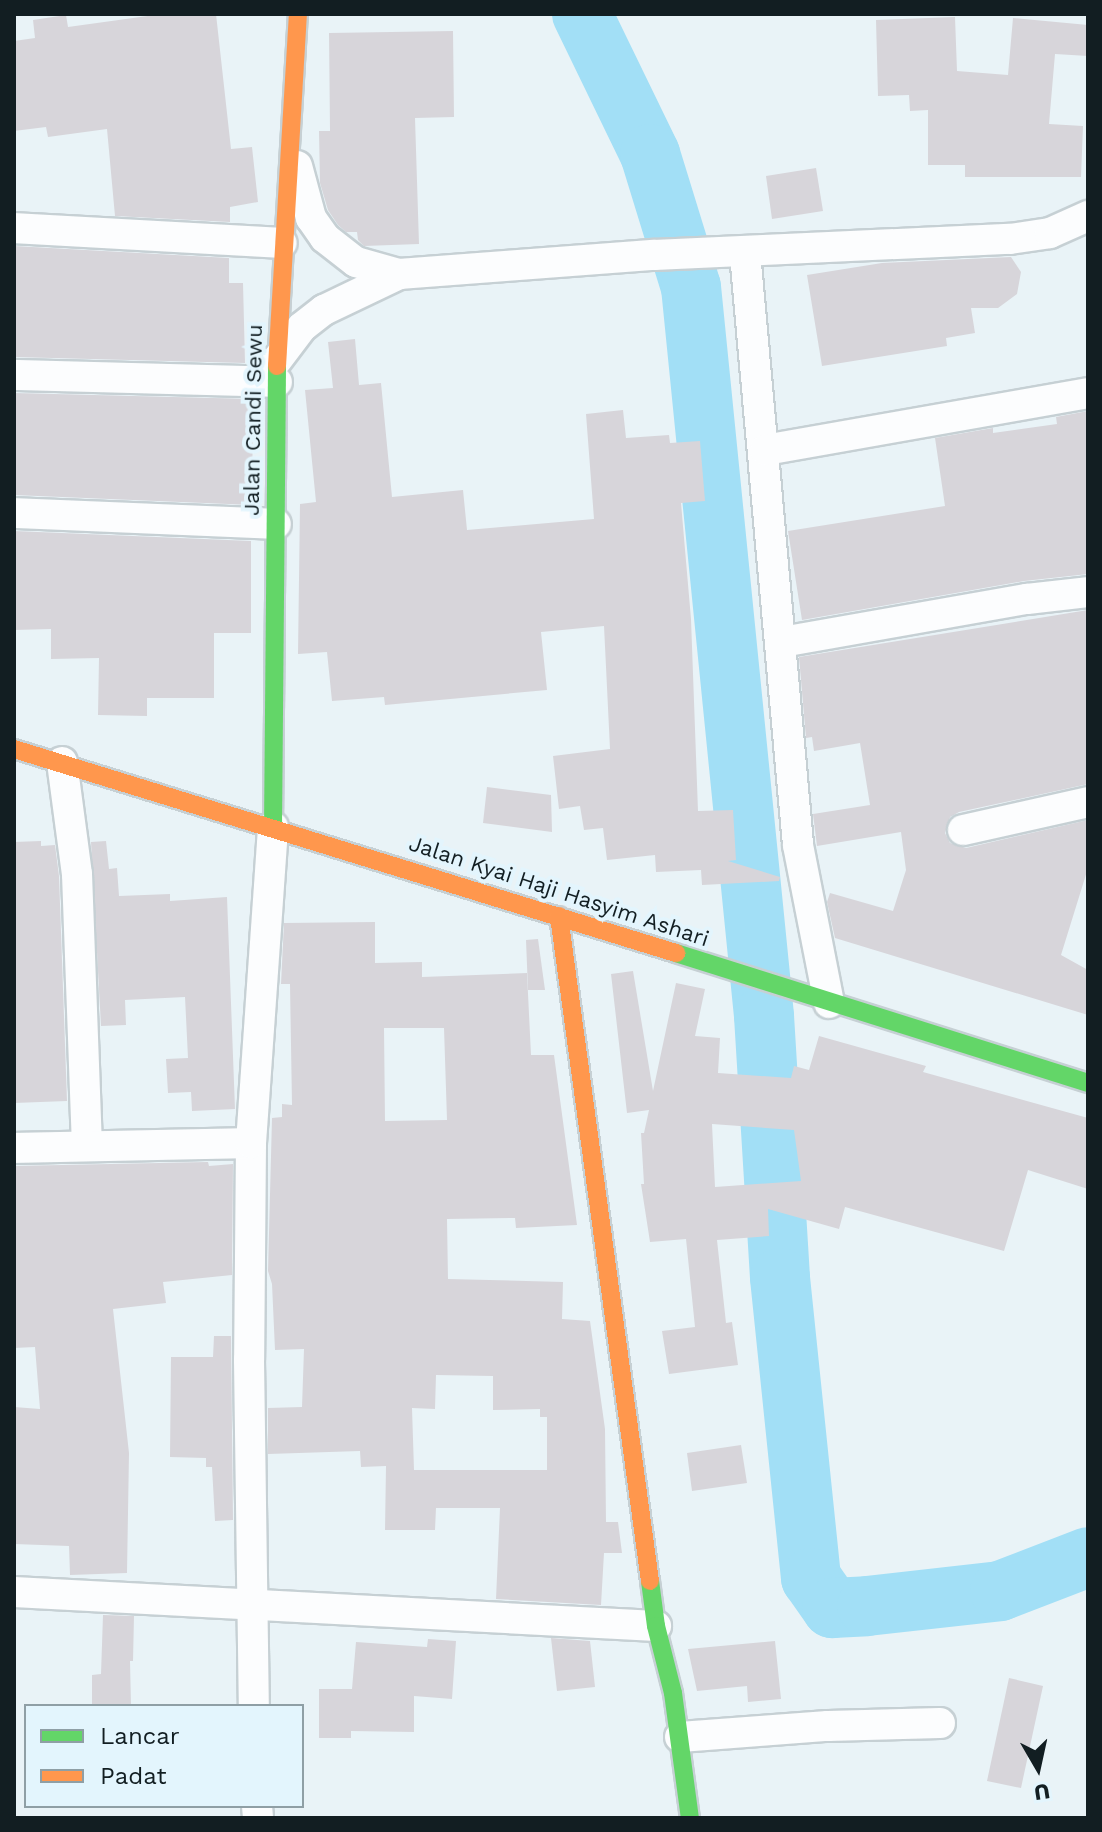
<!DOCTYPE html>
<style>
body{margin:0}
#map{position:relative;width:1102px;height:1832px;overflow:hidden;background:#e9f3f7;font-family:"Work Sans",sans-serif}
div>[style]{position:absolute}
.river>*{height:60px;margin:-30px;padding:0 30px;transform-origin:30px;border-radius:30px;background:#a2dff6}
.building>*{inset:0;background:#d7d5da}
.roads{filter:drop-shadow(2px 0 #c6d0d4) drop-shadow(-2px 0 #c6d0d4) drop-shadow(0 2px #c6d0d4) drop-shadow(0 -2px #c6d0d4)}
.street>*{height:30px;margin:-15px;padding:0 15px;transform-origin:15px;border-radius:15px;background:#fcfdfe}
.fast>*{height:18px;margin:-9px;padding:0 9px;transform-origin:9px;border-radius:9px;background:#63d668}
.slow>*{height:18px;margin:-9px;padding:0 9px;transform-origin:9px;border-radius:9px;background:#ff974d}
span{translate:-50% -50%;white-space:nowrap;text-align:center;line-height:1.15;-webkit-text-stroke:8px #e3f5fd;paint-order:stroke}
.street-label{font-size:22px;color:#121e22}
.frame{position:absolute;inset:0;border:16px solid #121e22;pointer-events:none}
.legend{position:absolute;left:24px;top:1704px;width:280px;height:104px;box-sizing:border-box;background:#e3f5fd;border:2px solid #8f9fa5;margin:0;padding:10px 14px;list-style:none;font-size:24px;color:#121e22}
.legend li{display:flex;align-items:center;gap:16px;height:40px}
.legend b{width:40px;border:2px solid #8f9fa5}
.north{position:absolute;left:998px;top:1728px;width:80px;height:80px;-webkit-text-stroke:6px #e3f5fd;paint-order:stroke;rotate:171deg;font-size:22px;font-weight:700;line-height:32px;text-align:center;color:#121e22}
.north::after{content:'';display:block;margin:auto;width:28px;height:36px;background:#121e22;clip-path:polygon(50% 0,100% 100%,50% 72%,0 100%)}
</style>
<div id="map">
<div class="river">
<div style="left:582px;top:14px;width:156px;rotate:64.1deg"></div>
<div style="left:650px;top:154px;width:139px;rotate:72.9deg"></div>
<div style="left:691px;top:287px;width:733px;rotate:84.28deg"></div>
<div style="left:764px;top:1016px;width:262px;rotate:86.5deg"></div>
<div style="left:780px;top:1278px;width:302px;rotate:84.1deg"></div>
<div style="left:811px;top:1578px;width:37px;rotate:55deg"></div>
<div style="left:832px;top:1608px;width:35px;rotate:-3deg"></div>
<div style="left:867px;top:1606px;width:134px;rotate:-6.4deg"></div>
<div style="left:1000px;top:1591px;width:94px;rotate:-21.1deg"></div>
</div>
<div class="building">
<div style="clip-path:polygon(162px 14px,216px 14px,231px 149px,252px 147px,258px 202px,230px 207px,230px 222px,115px 216px,107px 129px,48px 137px,46px 127px,14px 131px,14px 41px,35px 38px,33px 20px,66px 15px,68px 27px)"></div>
<div style="clip-path:polygon(955px 17px,957px 71px,1008px 75px,1013px 18px,1088px 25px,1088px 56px,1055px 54px,1049px 124px,1083px 126px,1081px 177px,965px 177px,965px 165px,928px 165px,928px 110px,910px 111px,909px 95px,878px 96px,876px 20px)"></div>
<div style="clip-path:polygon(453px 31px,454px 117px,415px 118px,419px 244px,364px 246px,358px 240px,357px 232px,346px 232px,338px 225px,328px 210px,320px 183px,319px 131px,330px 131px,329px 33px)"></div>
<div style="clip-path:polygon(816px 168px,823px 211px,772px 219px,766px 176px)"></div>
<div style="clip-path:polygon(14px 246px,229px 258px,229px 283px,243px 283px,245px 363px,14px 357px)"></div>
<div style="clip-path:polygon(1011px 257px,1021px 272px,1017px 294px,998px 308px,971px 308px,975px 333px,946px 338px,947px 346px,822px 366px,807px 275px,882px 263px)"></div>
<div style="clip-path:polygon(355px 339px,359px 385px,381px 383px,392px 497px,463px 490px,467px 530px,594px 519px,586px 414px,623px 410px,626px 438px,669px 435px,670px 443px,700px 441px,705px 501px,681px 503px,691px 619px,698px 811px,733px 810px,736px 860px,728px 861px,780px 877px,779px 881px,702px 885px,701px 870px,656px 872px,655px 855px,607px 860px,603px 828px,584px 830px,580px 806px,559px 809px,553px 756px,610px 749px,604px 626px,541px 632px,547px 690px,385px 705px,384px 697px,332px 701px,327px 652px,298px 654px,300px 504px,316px 502px,305px 390px,333px 388px,328px 342px)"></div>
<div style="clip-path:polygon(14px 393px,253px 399px,252px 505px,14px 495px)"></div>
<div style="clip-path:polygon(1088px 411px,1088px 574px,1024px 581px,802px 620px,788px 531px,945px 506px,935px 438px,993px 428px,993px 433px,1057px 424px,1056px 417px)"></div>
<div style="clip-path:polygon(14px 531px,251px 541px,251px 633px,214px 633px,214px 698px,147px 698px,147px 716px,98px 715px,99px 658px,51px 659px,51px 629px,14px 630px)"></div>
<div style="clip-path:polygon(1088px 610px,1088px 784px,959px 812px,950px 817px,945px 833px,950px 843px,966px 848px,1088px 820px,1088px 868px,1061px 955px,1088px 970px,1088px 1015px,835px 938px,827px 902px,830px 893px,893px 911px,906px 870px,901px 832px,817px 846px,813px 814px,870px 805px,860px 743px,814px 751px,812px 737px,806px 738px,799px 657px)"></div>
<div style="clip-path:polygon(487px 787px,551px 795px,552px 832px,483px 823px)"></div>
<div style="clip-path:polygon(41px 841px,41px 846px,55px 845px,59px 876px,67px 1101px,14px 1103px,14px 842px)"></div>
<div style="clip-path:polygon(106px 841px,109px 869px,117px 868px,119px 896px,170px 894px,170px 901px,227px 897px,235px 1109px,192px 1111px,191px 1092px,168px 1093px,166px 1059px,188px 1058px,185px 997px,125px 1000px,126px 1025px,101px 1026px,91px 842px)"></div>
<div style="clip-path:polygon(evenodd,375px 922px,375px 963px,422px 962px,422px 977px,527px 973px,531px 1055px,554px 1055px,577px 1225px,516px 1228px,515px 1218px,447px 1219px,448px 1279px,563px 1282px,562px 1319px,590px 1321px,605px 1429px,606px 1522px,618px 1522px,622px 1553px,604px 1553px,601px 1605px,496px 1599px,500px 1508px,436px 1508px,435px 1530px,385px 1530px,386px 1466px,361px 1467px,360px 1451px,268px 1454px,268px 1408px,302px 1407px,304px 1349px,275px 1350px,272px 1284px,268px 1271px,272px 1118px,282px 1117px,282px 1104px,292px 1105px,290px 984px,281px 984px,284px 923px,375px 922px,384px 1028px,444px 1028px,447px 1120px,385px 1121px,384px 1028px,375px 922px,436px 1375px,493px 1376px,493px 1410px,540px 1409px,540px 1417px,547px 1417px,547px 1470px,414px 1470px,412px 1408px,435px 1409px,436px 1375px)"></div>
<div style="clip-path:polygon(538px 939px,545px 990px,528px 990px,526px 940px)"></div>
<div style="clip-path:polygon(evenodd,633px 971px,653px 1091px,676px 983px,705px 989px,695px 1036px,720px 1038px,718px 1073px,791px 1078px,794px 1066px,809px 1070px,819px 1036px,926px 1066px,923px 1072px,1088px 1118px,1088px 1189px,1028px 1170px,1004px 1251px,845px 1207px,839px 1229px,768px 1209px,769px 1236px,717px 1240px,726px 1323px,732px 1322px,738px 1365px,669px 1374px,662px 1331px,695px 1327px,686px 1239px,650px 1242px,641px 1184px,644px 1184px,641px 1133px,644px 1133px,649px 1110px,627px 1113px,611px 974px,633px 971px,712px 1124px,794px 1130px,801px 1181px,715px 1187px,712px 1124px)"></div>
<div style="clip-path:polygon(208px 1162px,209px 1166px,233px 1164px,232px 1275px,163px 1282px,166px 1303px,113px 1309px,129px 1453px,127px 1573px,70px 1575px,69px 1546px,14px 1544px,14px 1407px,40px 1409px,35px 1347px,14px 1348px,14px 1166px)"></div>
<div style="clip-path:polygon(214px 1336px,231px 1336px,233px 1520px,215px 1521px,212px 1467px,206px 1467px,206px 1458px,170px 1457px,171px 1357px,213px 1357px)"></div>
<div style="clip-path:polygon(741px 1445px,747px 1483px,692px 1491px,687px 1453px)"></div>
<div style="clip-path:polygon(103px 1615px,134px 1616px,133px 1661px,130px 1661px,131px 1706px,92px 1706px,92px 1675px,101px 1674px)"></div>
<div style="clip-path:polygon(551px 1638px,590px 1641px,595px 1687px,557px 1691px)"></div>
<div style="clip-path:polygon(428px 1639px,456px 1641px,452px 1699px,414px 1696px,414px 1732px,351px 1731px,351px 1738px,319px 1738px,319px 1689px,352px 1689px,356px 1642px,427px 1647px)"></div>
<div style="clip-path:polygon(775px 1641px,781px 1699px,748px 1702px,747px 1686px,697px 1691px,688px 1649px)"></div>
<div style="clip-path:polygon(1009px 1678px,1043px 1686px,1021px 1788px,987px 1781px)"></div>
</div>
<div class="roads">
<div class="street">
<div style="left:297px;top:166px;width:54px;rotate:74.9deg"></div>
<div style="left:311px;top:218px;width:24px;rotate:55deg"></div>
<div style="left:325px;top:238px;width:39px;rotate:38deg"></div>
<div style="left:356px;top:262px;width:45px;rotate:15.6deg"></div>
<div style="left:14px;top:228px;width:268px;rotate:3.2deg"></div>
<div style="left:745px;top:253px;width:594px;rotate:84.88deg"></div>
<div style="left:798px;top:845px;width:161px;rotate:78.9deg"></div>
<div style="left:277px;top:360px;width:41px;rotate:-52.9deg"></div>
<div style="left:302px;top:327px;width:28px;rotate:-38deg"></div>
<div style="left:324px;top:310px;width:83px;rotate:-25.6deg"></div>
<div style="left:399px;top:274px;width:256px;rotate:-4.3deg"></div>
<div style="left:654px;top:255px;width:356px;rotate:-2.6deg"></div>
<div style="left:1010px;top:239px;width:40px;rotate:-8.5deg"></div>
<div style="left:1050px;top:233px;width:42px;rotate:-24.1deg"></div>
<div style="left:14px;top:375px;width:263px;rotate:1.5deg"></div>
<div style="left:765px;top:450px;width:328px;rotate:-10deg"></div>
<div style="left:14px;top:513px;width:262px;rotate:2.4deg"></div>
<div style="left:782px;top:642px;width:249px;rotate:-10deg"></div>
<div style="left:1027px;top:599px;width:61px;rotate:-6.5deg"></div>
<div style="left:62px;top:762px;width:113px;rotate:82.4deg"></div>
<div style="left:77px;top:874px;width:270px;rotate:87.9deg"></div>
<div style="left:963px;top:830px;width:128px;rotate:-12.6deg"></div>
<div style="left:251px;top:1143px;width:217px;rotate:90.5deg"></div>
<div style="left:249px;top:1360px;width:346px;rotate:89.2deg"></div>
<div style="left:14px;top:1148px;width:237px;rotate:-1.2deg"></div>
<div style="left:251px;top:1143px;width:317px;rotate:-86deg"></div>
<div style="left:14px;top:1592px;width:643px;rotate:3.03deg"></div>
<div style="left:680px;top:1737px;width:148px;rotate:-4.3deg"></div>
<div style="left:828px;top:1726px;width:112px;rotate:-1.5deg"></div>
<div style="left:257px;top:1806px;width:12px;rotate:85deg"></div>
</div>
<div class="fast">
<div style="left:273px;top:827px;width:461px;rotate:-89.5deg"></div>
<div style="left:676px;top:953px;width:432px;rotate:17.5deg"></div>
<div style="left:650px;top:1581px;width:45px;rotate:82.4deg"></div>
<div style="left:656px;top:1626px;width:69px;rotate:75.8deg"></div>
<div style="left:673px;top:1693px;width:126px;rotate:82.3deg"></div>
</div>
<div class="slow">
<div style="left:277px;top:366px;width:353px;rotate:-86.6deg"></div>
<div style="left:14px;top:749px;width:693px;rotate:17.13deg"></div>
<div style="left:559px;top:916px;width:671px;rotate:82.21deg"></div>
</div>
</div>
<div class="street-label">
<span style="left:253px;top:420px;rotate:-89deg">Jalan Candi Sewu</span>
<span style="left:559px;top:891px;rotate:18deg">Jalan Kyai Haji Hasyim Ashari</span>
</div>
<div class="frame"></div>
<ul class="legend">
<li><b style="height:10px;background:#63d668"></b>Lancar</li>
<li><b style="height:10px;background:#ff974d"></b>Padat</li>
</ul>
<div class="north">U</div>
</div>
